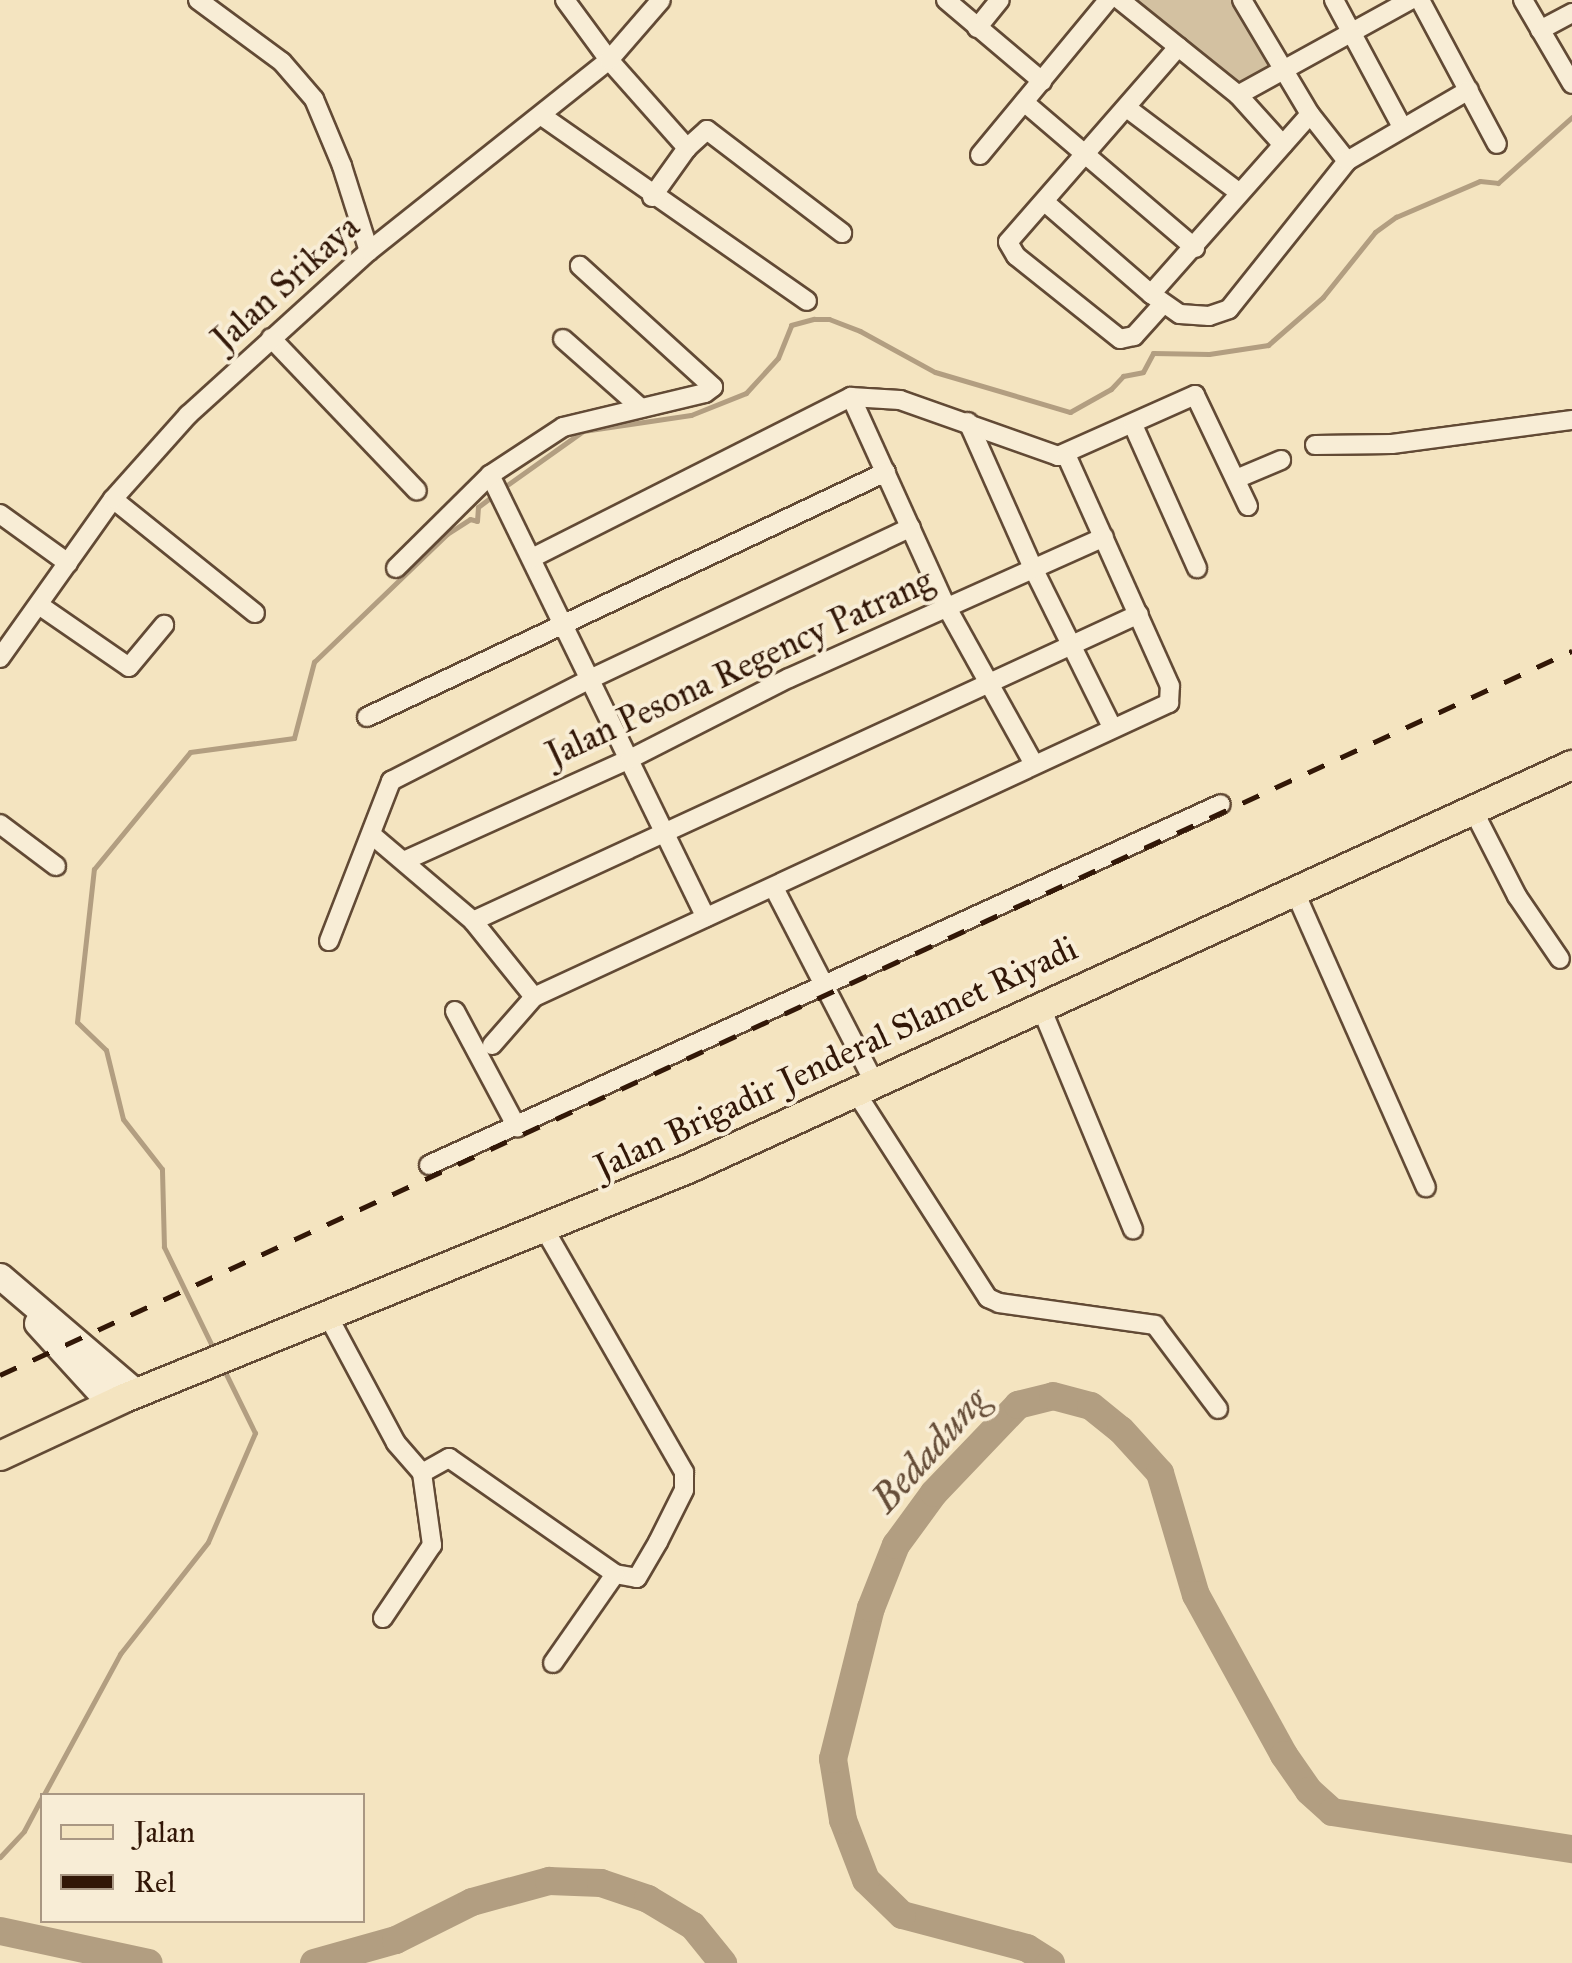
<!DOCTYPE html>
<style>
body{margin:0}
#map{position:relative;width:1572px;height:1963px;overflow:hidden;background:#f4e4c0;font-family:"IM FELL Great Primer",serif}
div>[style]{position:absolute}
.green>*{inset:0;background:#d3c1a1}
.stream>*{height:5px;margin:-2.5px;padding:0 2.5px;transform-origin:2.5px;border-radius:2.5px;background:#b29e81}
.river>*{height:28px;margin:-14px;padding:0 14px;transform-origin:14px;border-radius:14px;background:#b29e81}
.roads{filter:drop-shadow(2px 0 #624a35) drop-shadow(-2px 0 #624a35) drop-shadow(0 2px #624a35) drop-shadow(0 -2px #624a35)}
.minor>*{height:18px;margin:-9px;padding:0 9px;transform-origin:9px;border-radius:9px;background:#f8edd6}
.secondary>*{height:25px;margin:-12.5px;padding:0 12.5px;transform-origin:12.5px;border-radius:12.5px;background:#f8edd6}
.primary>*{height:28px;margin:-14px;padding:0 14px;transform-origin:14px;border-radius:14px;background:#f4e4c0}
.rail>*{height:5px;margin-top:-2.5px;transform-origin:0;background:repeating-linear-gradient(90deg,#321707 0 18px,transparent 0 36px)}
span{translate:-50% -50%;white-space:nowrap;text-align:center;line-height:1.15;-webkit-text-stroke:8px #f8edd6;paint-order:stroke}
.street-label{font-size:35px;color:#321707}
.water-label{font-size:38px;color:#654d38;font-style:italic}
.legend{position:absolute;left:40px;top:1793px;width:325px;height:130px;box-sizing:border-box;background:#f8edd6;border:2px solid #a99783;margin:0;padding:12px 18px;list-style:none;font-size:30px;color:#321707}
.legend li{display:flex;align-items:center;gap:20px;height:50px}
.legend b{width:50px;border:2px solid #a99783}
</style>
<div id="map">
<div class="green">
<div style="clip-path:polygon(1120px 0,1240px 0,1284px 69px,1237px 94px)"></div>
</div>
<div class="stream">
<div style="left:503px;top:488px;width:98px;rotate:-35.5deg"></div>
<div style="left:583px;top:431px;width:109px;rotate:-8.4deg"></div>
<div style="left:691px;top:415px;width:59px;rotate:-21.8deg"></div>
<div style="left:746px;top:393px;width:47px;rotate:-47.6deg"></div>
<div style="left:778px;top:358px;width:35px;rotate:-68deg"></div>
<div style="left:791px;top:325px;width:24px;rotate:-15deg"></div>
<div style="left:814px;top:319px;width:15px"></div>
<div style="left:829px;top:319px;width:33px;rotate:21deg"></div>
<div style="left:860px;top:331px;width:85px;rotate:28.7deg"></div>
<div style="left:935px;top:372px;width:141px;rotate:16.5deg"></div>
<div style="left:1070px;top:412px;width:47px;rotate:-29.3deg"></div>
<div style="left:1111px;top:389px;width:18px;rotate:-47deg"></div>
<div style="left:1123px;top:376px;width:20px;rotate:-11deg"></div>
<div style="left:1143px;top:372px;width:21px;rotate:-62deg"></div>
<div style="left:1153px;top:353px;width:56px;rotate:1deg"></div>
<div style="left:1209px;top:354px;width:60px;rotate:-8.7deg"></div>
<div style="left:1268px;top:345px;width:73px;rotate:-41.1deg"></div>
<div style="left:1323px;top:297px;width:83px;rotate:-51.3deg"></div>
<div style="left:1375px;top:232px;width:26px;rotate:-36deg"></div>
<div style="left:1396px;top:217px;width:91px;rotate:-23.2deg"></div>
<div style="left:1480px;top:181px;width:18px;rotate:6deg"></div>
<div style="left:1498px;top:183px;width:99px;rotate:-41.7deg"></div>
<div style="left:215px;top:1352px;width:117px;rotate:-115.9deg"></div>
<div style="left:164px;top:1247px;width:78px;rotate:-91.5deg"></div>
<div style="left:162px;top:1169px;width:63px;rotate:-128deg"></div>
<div style="left:123px;top:1119px;width:71px;rotate:-103.8deg"></div>
<div style="left:106px;top:1050px;width:40px;rotate:-136deg"></div>
<div style="left:77px;top:1022px;width:154px;rotate:-83.7deg"></div>
<div style="left:94px;top:869px;width:151px;rotate:-50.6deg"></div>
<div style="left:190px;top:752px;width:105px;rotate:-7.7deg"></div>
<div style="left:294px;top:738px;width:79px;rotate:-75.3deg"></div>
<div style="left:314px;top:662px;width:185px;rotate:-43.9deg"></div>
<div style="left:447px;top:534px;width:27px;rotate:-33deg"></div>
<div style="left:470px;top:519px;width:7px;rotate:16deg"></div>
<div style="left:477px;top:521px;width:14px;rotate:-86deg"></div>
<div style="left:478px;top:507px;width:20px;rotate:-37deg"></div>
<div style="left:43px;top:1796px;width:162px;rotate:-61.5deg"></div>
<div style="left:120px;top:1654px;width:142px;rotate:-51.8deg"></div>
<div style="left:208px;top:1542px;width:119px;rotate:-66.7deg"></div>
<div style="left:255px;top:1433px;width:75px;rotate:-116.2deg"></div>
<div style="left:0;top:1857px;width:35px;rotate:-47deg"></div>
<div style="left:24px;top:1831px;width:38px;rotate:-62deg"></div>
</div>
<div class="river">
<div style="left:0;top:1931px;width:152px;rotate:12.1deg"></div>
<div style="left:314px;top:1963px;width:85px;rotate:-15.7deg"></div>
<div style="left:396px;top:1940px;width:85px;rotate:-26.6deg"></div>
<div style="left:472px;top:1902px;width:80px;rotate:-15.3deg"></div>
<div style="left:549px;top:1881px;width:52px;rotate:2.2deg"></div>
<div style="left:601px;top:1883px;width:50px;rotate:18.8deg"></div>
<div style="left:648px;top:1899px;width:52px;rotate:31deg"></div>
<div style="left:693px;top:1926px;width:48px;rotate:51deg"></div>
<div style="left:1051px;top:1963px;width:28px;rotate:-148deg"></div>
<div style="left:1027px;top:1948px;width:129px;rotate:-165.2deg"></div>
<div style="left:902px;top:1915px;width:50px;rotate:-135.8deg"></div>
<div style="left:866px;top:1880px;width:64px;rotate:-111deg"></div>
<div style="left:843px;top:1820px;width:62px;rotate:-99.3deg"></div>
<div style="left:833px;top:1759px;width:156px;rotate:-75.9deg"></div>
<div style="left:871px;top:1608px;width:68px;rotate:-68.4deg"></div>
<div style="left:896px;top:1545px;width:64px;rotate:-53.8deg"></div>
<div style="left:934px;top:1493px;width:122px;rotate:-46.3deg"></div>
<div style="left:1018px;top:1405px;width:36px;rotate:-14deg"></div>
<div style="left:1053px;top:1396px;width:39px;rotate:15deg"></div>
<div style="left:1091px;top:1406px;width:38px;rotate:39deg"></div>
<div style="left:1121px;top:1430px;width:58px;rotate:47.8deg"></div>
<div style="left:1160px;top:1473px;width:127px;rotate:73.6deg"></div>
<div style="left:1196px;top:1595px;width:183px;rotate:61.2deg"></div>
<div style="left:1284px;top:1755px;width:44px;rotate:55.2deg"></div>
<div style="left:1309px;top:1791px;width:31px;rotate:42deg"></div>
<div style="left:1332px;top:1812px;width:243px;rotate:8.8deg"></div>
</div>
<div class="roads">
<div class="minor">
<div style="left:198px;top:0;width:104px;rotate:36.4deg"></div>
<div style="left:282px;top:62px;width:49px;rotate:49.1deg"></div>
<div style="left:314px;top:99px;width:73px;rotate:67.3deg"></div>
<div style="left:342px;top:166px;width:89px;rotate:72.4deg"></div>
<div style="left:565px;top:0;width:74px;rotate:53.7deg"></div>
<div style="left:609px;top:60px;width:118px;rotate:48.4deg"></div>
<div style="left:687px;top:148px;width:27px;rotate:-42deg"></div>
<div style="left:707px;top:130px;width:170px;rotate:37.3deg"></div>
<div style="left:946px;top:0;width:126px;rotate:40.2deg"></div>
<div style="left:1120px;top:0;width:151px;rotate:38.8deg"></div>
<div style="left:1238px;top:95px;width:196px;rotate:-28.9deg"></div>
<div style="left:1242px;top:0;width:133px;rotate:59.2deg"></div>
<div style="left:1310px;top:114px;width:60px;rotate:51.8deg"></div>
<div style="left:1334px;top:0;width:144px;rotate:61.8deg"></div>
<div style="left:1420px;top:0;width:163px;rotate:61.9deg"></div>
<div style="left:1523px;top:0;width:97px;rotate:59.7deg"></div>
<div style="left:977px;top:28px;width:36px;rotate:-51deg"></div>
<div style="left:1540px;top:30px;width:36px;rotate:-28deg"></div>
<div style="left:1238px;top:95px;width:67px;rotate:48deg"></div>
<div style="left:1024px;top:102px;width:225px;rotate:40.5deg"></div>
<div style="left:1127px;top:108px;width:141px;rotate:37deg"></div>
<div style="left:542px;top:116px;width:323px;rotate:34.9deg"></div>
<div style="left:980px;top:155px;width:201px;rotate:-50.4deg"></div>
<div style="left:652px;top:197px;width:60px;rotate:-54.5deg"></div>
<div style="left:1046px;top:203px;width:139px;rotate:40.9deg"></div>
<div style="left:1151px;top:294px;width:240px;rotate:-48.5deg"></div>
<div style="left:1151px;top:294px;width:35px;rotate:35deg"></div>
<div style="left:1180px;top:314px;width:29px;rotate:4deg"></div>
<div style="left:1209px;top:316px;width:21px;rotate:-19deg"></div>
<div style="left:1229px;top:309px;width:189px;rotate:-51.4deg"></div>
<div style="left:1347px;top:161px;width:141px;rotate:-30.2deg"></div>
<div style="left:1162px;top:305px;width:42px;rotate:132.1deg"></div>
<div style="left:1134px;top:336px;width:14px;rotate:168deg"></div>
<div style="left:1120px;top:339px;width:133px;rotate:-141.4deg"></div>
<div style="left:1016px;top:256px;width:16px;rotate:-120deg"></div>
<div style="left:1008px;top:242px;width:259px;rotate:-48.9deg"></div>
<div style="left:271px;top:338px;width:211px;rotate:46.3deg"></div>
<div style="left:563px;top:339px;width:104px;rotate:41.5deg"></div>
<div style="left:851px;top:397px;width:49px;rotate:3.5deg"></div>
<div style="left:900px;top:400px;width:168px;rotate:19.5deg"></div>
<div style="left:1058px;top:456px;width:150px;rotate:-24deg"></div>
<div style="left:1195px;top:395px;width:123px;rotate:64.5deg"></div>
<div style="left:968px;top:422px;width:162px;rotate:66deg"></div>
<div style="left:1034px;top:570px;width:175px;rotate:63.6deg"></div>
<div style="left:1133px;top:425px;width:157px;rotate:65.9deg"></div>
<div style="left:1315px;top:445px;width:77px;rotate:-0.7deg"></div>
<div style="left:1392px;top:444px;width:182px;rotate:-7.6deg"></div>
<div style="left:490px;top:475px;width:492px;rotate:64deg"></div>
<div style="left:1236px;top:479px;width:49px;rotate:-22.9deg"></div>
<div style="left:113px;top:499px;width:182px;rotate:38.8deg"></div>
<div style="left:0;top:514px;width:84px;rotate:35.8deg"></div>
<div style="left:532px;top:558px;width:357px;rotate:-26.8deg"></div>
<div style="left:851px;top:397px;width:230px;rotate:65.6deg"></div>
<div style="left:946px;top:606px;width:179px;rotate:60.9deg"></div>
<div style="left:396px;top:568px;width:132px;rotate:-44.7deg"></div>
<div style="left:490px;top:475px;width:87px;rotate:-33.3deg"></div>
<div style="left:563px;top:427px;width:146px;rotate:-13.5deg"></div>
<div style="left:705px;top:393px;width:10px;rotate:-37deg"></div>
<div style="left:713px;top:387px;width:180px;rotate:-137.7deg"></div>
<div style="left:39px;top:605px;width:109px;rotate:34.6deg"></div>
<div style="left:129px;top:667px;width:55px;rotate:-50.2deg"></div>
<div style="left:0;top:658px;width:195px;rotate:-54.6deg"></div>
<div style="left:113px;top:499px;width:113px;rotate:-48.2deg"></div>
<div style="left:188px;top:415px;width:244px;rotate:-42.2deg"></div>
<div style="left:369px;top:251px;width:307px;rotate:-38.5deg"></div>
<div style="left:609px;top:60px;width:79px;rotate:-49.1deg"></div>
<div style="left:367px;top:717px;width:574px;rotate:-25.27deg"></div>
<div style="left:1473px;top:810px;width:97px;rotate:62.9deg"></div>
<div style="left:1517px;top:896px;width:76px;rotate:55.7deg"></div>
<div style="left:0;top:824px;width:70px;rotate:36.9deg"></div>
<div style="left:372px;top:835px;width:133px;rotate:40.4deg"></div>
<div style="left:473px;top:921px;width:97px;rotate:51.2deg"></div>
<div style="left:406px;top:860px;width:246px;rotate:-24.3deg"></div>
<div style="left:630px;top:759px;width:178px;rotate:-27deg"></div>
<div style="left:789px;top:678px;width:345px;rotate:-24.1deg"></div>
<div style="left:774px;top:888px;width:218px;rotate:62.7deg"></div>
<div style="left:1295px;top:892px;width:323px;rotate:66.1deg"></div>
<div style="left:473px;top:921px;width:733px;rotate:-24.75deg"></div>
<div style="left:329px;top:941px;width:172px;rotate:-68.8deg"></div>
<div style="left:391px;top:781px;width:221px;rotate:-27.1deg"></div>
<div style="left:588px;top:680px;width:357px;rotate:-25.3deg"></div>
<div style="left:1040px;top:1005px;width:243px;rotate:67.5deg"></div>
<div style="left:455px;top:1011px;width:132px;rotate:61.9deg"></div>
<div style="left:492px;top:1045px;width:64px;rotate:-48.8deg"></div>
<div style="left:534px;top:997px;width:700px;rotate:-24.84deg"></div>
<div style="left:1169px;top:703px;width:17px;rotate:-87deg"></div>
<div style="left:1170px;top:686px;width:253px;rotate:-114.2deg"></div>
<div style="left:855px;top:1091px;width:246px;rotate:57.3deg"></div>
<div style="left:988px;top:1298px;width:12px;rotate:24deg"></div>
<div style="left:999px;top:1303px;width:158px;rotate:8deg"></div>
<div style="left:1155px;top:1325px;width:105px;rotate:53.1deg"></div>
<div style="left:429px;top:1165px;width:870px;rotate:-24.5deg"></div>
<div style="left:328px;top:1316px;width:144px;rotate:61.8deg"></div>
<div style="left:396px;top:1443px;width:40px;rotate:49deg"></div>
<div style="left:422px;top:1473px;width:73px;rotate:82.1deg"></div>
<div style="left:432px;top:1545px;width:88px;rotate:123.9deg"></div>
<div style="left:422px;top:1473px;width:31px;rotate:-29deg"></div>
<div style="left:449px;top:1458px;width:203px;rotate:34.9deg"></div>
<div style="left:615px;top:1574px;width:22px;rotate:10deg"></div>
<div style="left:637px;top:1578px;width:42px;rotate:-59.7deg"></div>
<div style="left:658px;top:1542px;width:58px;rotate:-63.4deg"></div>
<div style="left:684px;top:1490px;width:18px;rotate:-90deg"></div>
<div style="left:684px;top:1472px;width:279px;rotate:-119.9deg"></div>
<div style="left:553px;top:1663px;width:108px;rotate:-55.1deg"></div>
</div>
<div class="secondary">
<div style="left:0;top:1276px;width:180px;rotate:40.5deg"></div>
<div style="left:37px;top:1323px;width:110px;rotate:47.6deg"></div>
</div>
<div class="primary">
<div style="left:0;top:1456px;width:135px;rotate:-25deg"></div>
<div style="left:122px;top:1399px;width:613px;rotate:-22.13deg"></div>
<div style="left:690px;top:1168px;width:970px;rotate:-24.56deg"></div>
</div>
</div>
<div class="rail">
<div style="left:0;top:1375px;width:1731px;rotate:-24.73deg"></div>
</div>
<div class="street-label">
<span style="left:286px;top:283px;rotate:-42deg">Jalan Srikaya</span>
<span style="left:740px;top:668px;rotate:-25deg">Jalan Pesona Regency Patrang</span>
<span style="left:836px;top:1058px;rotate:-25deg">Jalan Brigadir Jenderal Slamet Riyadi</span>
</div>
<div class="water-label">
<span style="left:930px;top:1450px;rotate:-48deg">Bedadung</span>
</div>
<ul class="legend">
<li><b style="height:12px;background:#f4e4c0"></b>Jalan</li>
<li><b style="height:12px;background:#321707"></b>Rel</li>
</ul>
</div>
